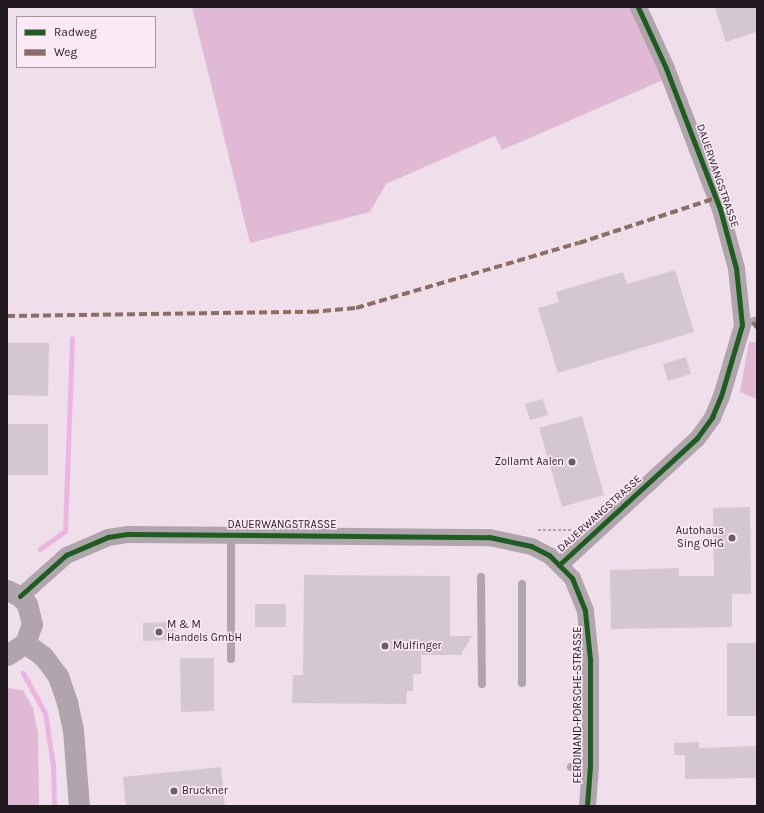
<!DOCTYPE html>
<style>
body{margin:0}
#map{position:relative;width:764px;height:813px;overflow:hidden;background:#efdfea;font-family:Karla,sans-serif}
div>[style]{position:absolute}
.green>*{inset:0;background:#e0bad5}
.stream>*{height:5px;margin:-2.5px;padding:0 2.5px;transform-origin:2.5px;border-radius:2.5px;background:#eeb4e0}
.building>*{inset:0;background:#d5c7d0}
.path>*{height:2.5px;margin-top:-1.25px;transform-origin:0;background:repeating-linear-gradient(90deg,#b3a7ae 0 3px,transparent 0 5px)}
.service>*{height:8px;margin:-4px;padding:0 4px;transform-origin:4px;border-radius:4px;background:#b0a4ad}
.minor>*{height:17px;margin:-8.5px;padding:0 8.5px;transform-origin:8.5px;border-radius:8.5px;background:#b0a4ad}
.tertiary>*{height:21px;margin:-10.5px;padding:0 10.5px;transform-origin:10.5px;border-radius:10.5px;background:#b0a4ad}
.quiet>*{height:4px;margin-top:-2px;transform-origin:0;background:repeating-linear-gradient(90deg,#8d6e63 0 8px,transparent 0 12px)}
.cycleway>*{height:5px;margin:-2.5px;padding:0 2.5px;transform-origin:2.5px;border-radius:2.5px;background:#1b5e20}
.dots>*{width:11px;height:11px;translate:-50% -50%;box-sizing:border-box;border:2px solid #fbe9f6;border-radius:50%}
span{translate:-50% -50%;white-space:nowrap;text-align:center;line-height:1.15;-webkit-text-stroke:3px #fbe9f6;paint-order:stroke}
.street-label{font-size:11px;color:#231920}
.poi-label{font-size:11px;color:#231920}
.right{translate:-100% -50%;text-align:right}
.left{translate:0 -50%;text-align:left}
.frame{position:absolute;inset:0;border:8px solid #231920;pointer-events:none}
.legend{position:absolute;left:16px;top:16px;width:140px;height:52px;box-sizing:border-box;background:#fbe9f6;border:1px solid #a596a0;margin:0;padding:5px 7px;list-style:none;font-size:12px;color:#231920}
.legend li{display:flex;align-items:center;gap:8px;height:20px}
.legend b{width:20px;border:1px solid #a596a0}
</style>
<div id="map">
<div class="green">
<div style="clip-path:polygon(192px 7px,638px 7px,670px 77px,502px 150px,495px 136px,386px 184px,370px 212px,250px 243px)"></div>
<div style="clip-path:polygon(749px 342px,757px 342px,757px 404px,756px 399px,740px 392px)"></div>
<div style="clip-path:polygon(7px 688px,23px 690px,33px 708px,38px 734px,39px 806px,7px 806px)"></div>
</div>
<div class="stream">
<div style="left:40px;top:549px;width:31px;rotate:-36deg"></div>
<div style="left:65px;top:531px;width:193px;rotate:-87.9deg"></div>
<div style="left:23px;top:673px;width:46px;rotate:61.2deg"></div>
<div style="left:45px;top:713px;width:53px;rotate:81.3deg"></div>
<div style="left:53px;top:765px;width:41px;rotate:88.6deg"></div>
</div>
<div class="building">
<div style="clip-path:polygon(715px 7px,757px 7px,757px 32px,726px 42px)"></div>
<div style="clip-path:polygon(675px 270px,694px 332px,558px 373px,538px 308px,559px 302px,556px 292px,623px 272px,627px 284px)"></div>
<div style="clip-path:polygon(7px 343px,49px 343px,48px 396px,7px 395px)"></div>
<div style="clip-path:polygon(686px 357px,691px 374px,668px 381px,663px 364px)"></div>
<div style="clip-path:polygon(543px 399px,548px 415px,530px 420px,525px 404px)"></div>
<div style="clip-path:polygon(582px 416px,604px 495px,562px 507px,539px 428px)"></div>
<div style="clip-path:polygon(7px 424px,48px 424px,48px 475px,7px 475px)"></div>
<div style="clip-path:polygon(750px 507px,751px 594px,732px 594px,732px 627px,611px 629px,610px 570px,679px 568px,679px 576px,714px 576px,713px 508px)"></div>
<div style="clip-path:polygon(304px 575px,450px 576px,450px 636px,472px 636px,461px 655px,421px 655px,421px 674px,413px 674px,413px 691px,407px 691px,406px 704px,292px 703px,293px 675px,303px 675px)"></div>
<div style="clip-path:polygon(255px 604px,286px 604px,286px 627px,255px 627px)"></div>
<div style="clip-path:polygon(175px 622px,175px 640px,143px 641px,143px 623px)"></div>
<div style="clip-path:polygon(727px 643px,757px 643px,757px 716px,727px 716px)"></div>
<div style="clip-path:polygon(180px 658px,214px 658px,214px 711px,181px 712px)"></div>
<div style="clip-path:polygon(699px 742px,699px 748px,757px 746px,757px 778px,685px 779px,685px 755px,674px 755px,674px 743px)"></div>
<div style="clip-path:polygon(221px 767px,225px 806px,126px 806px,123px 777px)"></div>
</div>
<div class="path">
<div style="left:538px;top:530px;width:33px"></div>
</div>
<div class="service">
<div style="left:742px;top:325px;width:16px;rotate:-18deg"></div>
<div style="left:231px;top:534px;width:125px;rotate:90deg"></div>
<div style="left:481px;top:577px;width:107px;rotate:89.5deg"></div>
<div style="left:522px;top:683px;width:99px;rotate:-90deg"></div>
<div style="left:571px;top:767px;width:19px;rotate:-3deg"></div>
</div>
<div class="minor">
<div style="left:560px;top:564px;width:186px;rotate:-42.6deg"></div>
<div style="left:697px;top:438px;width:26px;rotate:-54deg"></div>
<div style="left:712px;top:417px;width:23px;rotate:-67deg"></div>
<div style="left:721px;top:396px;width:74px;rotate:-73.5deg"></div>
<div style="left:742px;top:325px;width:57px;rotate:-96deg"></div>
<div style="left:736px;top:268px;width:61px;rotate:-105.2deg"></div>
<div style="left:720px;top:209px;width:151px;rotate:-111deg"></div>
<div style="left:666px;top:68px;width:67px;rotate:-114.7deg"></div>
<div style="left:20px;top:596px;width:62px;rotate:-41.7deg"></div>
<div style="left:66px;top:555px;width:46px;rotate:-23.2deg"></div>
<div style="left:108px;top:537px;width:20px;rotate:-9deg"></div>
<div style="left:128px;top:534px;width:361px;rotate:0.5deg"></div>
<div style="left:489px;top:537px;width:43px;rotate:12.1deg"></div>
<div style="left:531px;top:546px;width:20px;rotate:27deg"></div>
<div style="left:549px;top:555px;width:33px;rotate:45deg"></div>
<div style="left:572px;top:578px;width:35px;rotate:68deg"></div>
<div style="left:585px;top:611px;width:48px;rotate:84.1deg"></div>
<div style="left:590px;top:659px;width:107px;rotate:90deg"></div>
<div style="left:590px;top:766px;width:40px;rotate:94.3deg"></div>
</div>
<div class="tertiary">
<div style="left:7px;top:590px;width:14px;rotate:25deg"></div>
<div style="left:20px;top:596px;width:11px;rotate:49deg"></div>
<div style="left:27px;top:604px;width:21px;rotate:76deg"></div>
<div style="left:32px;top:624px;width:20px;rotate:110deg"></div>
<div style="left:25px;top:643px;width:22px;rotate:146deg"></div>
<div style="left:25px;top:643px;width:22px;rotate:36deg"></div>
<div style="left:43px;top:656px;width:25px;rotate:53deg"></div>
<div style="left:58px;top:676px;width:28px;rotate:71deg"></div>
<div style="left:67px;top:702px;width:29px;rotate:78deg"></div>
<div style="left:73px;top:730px;width:76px;rotate:85.5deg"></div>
</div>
<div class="quiet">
<div style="left:7px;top:316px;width:304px;rotate:-0.8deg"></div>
<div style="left:311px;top:312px;width:45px;rotate:-5.1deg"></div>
<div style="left:356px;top:308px;width:232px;rotate:-16.3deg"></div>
<div style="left:579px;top:243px;width:144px;rotate:-18.2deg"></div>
<div style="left:753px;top:322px;width:7px;rotate:56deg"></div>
</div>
<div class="cycleway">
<div style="left:560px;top:564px;width:186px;rotate:-42.6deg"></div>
<div style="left:697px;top:438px;width:26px;rotate:-54deg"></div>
<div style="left:712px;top:417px;width:23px;rotate:-67deg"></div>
<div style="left:721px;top:396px;width:74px;rotate:-73.5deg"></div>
<div style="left:742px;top:325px;width:57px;rotate:-96deg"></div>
<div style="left:736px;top:268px;width:61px;rotate:-105.2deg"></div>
<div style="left:720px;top:209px;width:151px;rotate:-111deg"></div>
<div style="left:666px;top:68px;width:67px;rotate:-114.7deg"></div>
<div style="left:20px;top:596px;width:62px;rotate:-41.7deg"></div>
<div style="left:66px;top:555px;width:46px;rotate:-23.2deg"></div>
<div style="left:108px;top:537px;width:20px;rotate:-9deg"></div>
<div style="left:128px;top:534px;width:361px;rotate:0.5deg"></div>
<div style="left:489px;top:537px;width:43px;rotate:12.1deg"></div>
<div style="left:531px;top:546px;width:20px;rotate:27deg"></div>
<div style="left:549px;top:555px;width:33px;rotate:45deg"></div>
<div style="left:572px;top:578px;width:35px;rotate:68deg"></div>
<div style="left:585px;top:611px;width:48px;rotate:84.1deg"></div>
<div style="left:590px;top:659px;width:107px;rotate:90deg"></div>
<div style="left:590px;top:766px;width:40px;rotate:94.3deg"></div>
</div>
<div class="dots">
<div style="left:572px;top:462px;background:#6a5e67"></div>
<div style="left:732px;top:538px;background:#6a5e67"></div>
<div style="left:159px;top:632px;background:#6a5e67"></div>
<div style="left:385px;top:646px;background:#6a5e67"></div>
<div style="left:174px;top:791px;background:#6a5e67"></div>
</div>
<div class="street-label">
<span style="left:717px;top:176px;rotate:71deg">DAUERWANGSTRASSE</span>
<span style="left:600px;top:514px;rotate:-42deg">DAUERWANGSTRASSE</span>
<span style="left:282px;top:525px">DAUERWANGSTRASSE</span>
<span style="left:578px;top:705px;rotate:-90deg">FERDINAND-PORSCHE-STRASSE</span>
</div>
<div class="poi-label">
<span class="right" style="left:564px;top:462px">Zollamt Aalen</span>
<span class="right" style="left:724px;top:538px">Autohaus<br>Sing OHG</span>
<span class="left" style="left:167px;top:632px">M &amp; M<br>Handels GmbH</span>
<span class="left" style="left:393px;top:646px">Mulfinger</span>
<span class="left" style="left:182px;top:791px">Bruckner</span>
</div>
<div class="frame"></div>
<ul class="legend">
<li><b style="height:5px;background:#1b5e20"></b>Radweg</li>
<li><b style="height:5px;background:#8d6e63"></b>Weg</li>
</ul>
</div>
